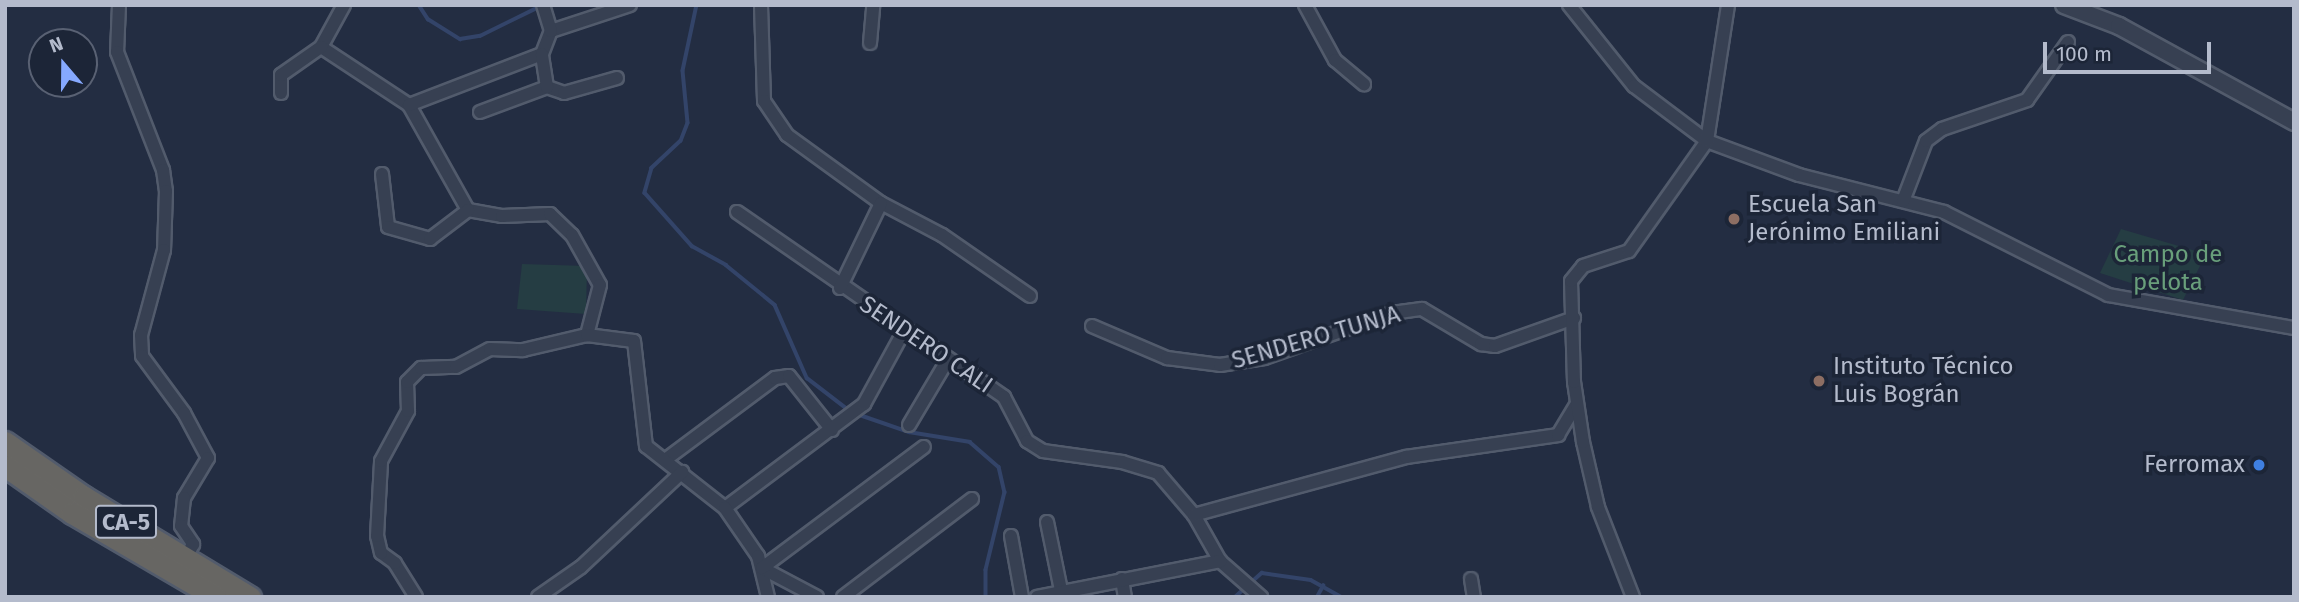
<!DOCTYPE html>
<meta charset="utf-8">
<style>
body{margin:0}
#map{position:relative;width:2299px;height:602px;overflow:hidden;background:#232d42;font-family:"Fira Sans",sans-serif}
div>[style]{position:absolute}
.green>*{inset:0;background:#253d43}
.stream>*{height:3.5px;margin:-1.75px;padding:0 1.75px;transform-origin:1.75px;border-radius:1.75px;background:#334469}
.roads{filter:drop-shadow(2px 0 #525b6c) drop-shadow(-2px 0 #525b6c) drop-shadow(0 2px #525b6c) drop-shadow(0 -2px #525b6c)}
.minor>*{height:12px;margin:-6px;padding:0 6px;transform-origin:6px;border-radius:6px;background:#374052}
.tertiary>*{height:16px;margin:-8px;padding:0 8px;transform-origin:8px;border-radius:8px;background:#374052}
.trunk>*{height:21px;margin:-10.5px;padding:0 10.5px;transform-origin:10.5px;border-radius:10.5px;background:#676663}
.dots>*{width:19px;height:19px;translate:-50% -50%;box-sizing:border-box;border:4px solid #1c2537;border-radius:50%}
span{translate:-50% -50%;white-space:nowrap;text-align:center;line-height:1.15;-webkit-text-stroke:7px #1c2537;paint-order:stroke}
.shield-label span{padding:2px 5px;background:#1c2537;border:2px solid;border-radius:5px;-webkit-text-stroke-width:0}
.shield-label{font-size:23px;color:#b4bbcc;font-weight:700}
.poi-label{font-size:24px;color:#b4bbcc}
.left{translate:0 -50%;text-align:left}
.right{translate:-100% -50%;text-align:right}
.park-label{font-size:24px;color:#699f7b}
.street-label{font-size:24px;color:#b4bbcc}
.frame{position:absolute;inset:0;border:7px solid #b4bbcc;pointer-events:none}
.north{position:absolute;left:28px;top:28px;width:70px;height:70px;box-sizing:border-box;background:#1c2537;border:2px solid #596173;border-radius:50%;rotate:340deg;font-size:19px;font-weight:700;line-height:28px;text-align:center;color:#b4bbcc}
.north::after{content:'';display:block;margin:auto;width:24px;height:32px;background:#86a9ff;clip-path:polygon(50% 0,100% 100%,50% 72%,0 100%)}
.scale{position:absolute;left:2043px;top:42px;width:168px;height:32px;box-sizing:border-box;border:4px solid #b4bbcc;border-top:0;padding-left:9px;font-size:21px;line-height:24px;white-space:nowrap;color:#b4bbcc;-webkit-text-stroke:5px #1c2537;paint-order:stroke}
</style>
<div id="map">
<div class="green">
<div style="clip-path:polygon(2121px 229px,2206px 254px,2183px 300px,2100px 273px)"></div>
<div style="clip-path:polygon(522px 264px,587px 266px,586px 314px,517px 309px)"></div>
</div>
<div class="stream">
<div style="left:419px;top:5px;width:17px;rotate:57deg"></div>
<div style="left:428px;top:19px;width:38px;rotate:32deg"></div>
<div style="left:460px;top:39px;width:20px;rotate:-9deg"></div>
<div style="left:480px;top:36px;width:66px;rotate:-26.2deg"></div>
<div style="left:697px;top:5px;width:67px;rotate:102deg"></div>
<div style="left:683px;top:71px;width:52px;rotate:84.5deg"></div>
<div style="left:688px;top:123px;width:19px;rotate:111deg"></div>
<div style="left:681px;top:141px;width:40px;rotate:137deg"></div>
<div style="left:652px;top:168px;width:26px;rotate:106deg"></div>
<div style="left:645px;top:193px;width:71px;rotate:48.4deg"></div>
<div style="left:692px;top:246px;width:39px;rotate:29deg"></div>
<div style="left:726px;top:265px;width:63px;rotate:39.2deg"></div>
<div style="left:775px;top:305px;width:80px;rotate:66.3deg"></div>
<div style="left:807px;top:378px;width:54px;rotate:37.5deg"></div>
<div style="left:857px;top:414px;width:55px;rotate:19.1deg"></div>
<div style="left:909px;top:432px;width:62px;rotate:9.3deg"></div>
<div style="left:970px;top:442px;width:38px;rotate:41deg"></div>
<div style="left:999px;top:467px;width:26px;rotate:77deg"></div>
<div style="left:1005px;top:492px;width:80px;rotate:103.7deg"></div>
<div style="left:986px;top:570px;width:27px;rotate:90deg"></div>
<div style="left:1235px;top:597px;width:36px;rotate:-42deg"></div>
<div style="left:1262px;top:573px;width:49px;rotate:8.1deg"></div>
<div style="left:1311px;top:580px;width:35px;rotate:29deg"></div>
<div style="left:1317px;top:597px;width:13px;rotate:-61deg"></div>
</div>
<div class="roads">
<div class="minor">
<div style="left:119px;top:5px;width:47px;rotate:92.4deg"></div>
<div style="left:117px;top:52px;width:127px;rotate:68.7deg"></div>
<div style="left:163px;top:170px;width:21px;rotate:82deg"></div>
<div style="left:166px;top:191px;width:59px;rotate:91.9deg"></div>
<div style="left:164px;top:250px;width:88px;rotate:105.1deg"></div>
<div style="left:141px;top:335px;width:21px;rotate:87deg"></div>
<div style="left:142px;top:356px;width:71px;rotate:53.6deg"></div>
<div style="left:184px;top:413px;width:51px;rotate:61.9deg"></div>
<div style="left:208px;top:458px;width:47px;rotate:121deg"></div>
<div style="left:184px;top:498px;width:28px;rotate:96deg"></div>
<div style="left:181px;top:526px;width:22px;rotate:56deg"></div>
<div style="left:193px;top:544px;width:16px;rotate:117deg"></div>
<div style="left:344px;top:5px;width:48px;rotate:118.7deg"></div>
<div style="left:321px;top:47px;width:105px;rotate:33.4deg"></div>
<div style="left:409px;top:105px;width:120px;rotate:60.7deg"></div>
<div style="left:468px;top:210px;width:35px;rotate:10deg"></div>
<div style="left:502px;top:216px;width:48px;rotate:-2.4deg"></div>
<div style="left:550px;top:214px;width:30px;rotate:44deg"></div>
<div style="left:572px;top:235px;width:57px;rotate:60.8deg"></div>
<div style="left:600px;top:285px;width:52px;rotate:104.6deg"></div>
<div style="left:761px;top:5px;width:96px;rotate:88.2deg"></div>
<div style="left:764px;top:101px;width:41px;rotate:55.9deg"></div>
<div style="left:787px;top:135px;width:116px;rotate:35.9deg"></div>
<div style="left:881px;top:203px;width:69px;rotate:27.7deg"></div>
<div style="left:942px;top:235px;width:107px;rotate:34.7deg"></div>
<div style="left:1305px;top:5px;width:63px;rotate:61.4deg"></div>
<div style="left:1335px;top:60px;width:38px;rotate:40deg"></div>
<div style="left:1569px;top:5px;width:104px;rotate:51.3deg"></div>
<div style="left:1634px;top:86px;width:91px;rotate:37deg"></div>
<div style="left:1707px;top:141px;width:98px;rotate:20.3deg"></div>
<div style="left:1799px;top:175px;width:150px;rotate:14.3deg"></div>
<div style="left:1944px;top:212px;width:184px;rotate:26.8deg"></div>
<div style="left:2108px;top:295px;width:189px;rotate:10.1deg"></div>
<div style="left:551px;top:31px;width:83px;rotate:-18.2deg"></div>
<div style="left:870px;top:43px;width:38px;rotate:-85deg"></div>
<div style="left:547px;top:87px;width:18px;rotate:19deg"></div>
<div style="left:564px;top:93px;width:55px;rotate:-15.8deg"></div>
<div style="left:281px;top:93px;width:18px;rotate:-90deg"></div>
<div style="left:281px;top:75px;width:49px;rotate:-35deg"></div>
<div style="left:409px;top:105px;width:142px;rotate:-21deg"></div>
<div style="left:542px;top:54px;width:25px;rotate:-69deg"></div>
<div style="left:551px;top:31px;width:27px;rotate:-107deg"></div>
<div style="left:480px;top:112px;width:72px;rotate:-20.5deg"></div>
<div style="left:547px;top:87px;width:33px;rotate:-99deg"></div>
<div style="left:382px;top:174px;width:53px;rotate:83.5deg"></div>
<div style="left:388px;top:227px;width:44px;rotate:15.9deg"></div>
<div style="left:430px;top:239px;width:48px;rotate:-37.3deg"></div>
<div style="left:1903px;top:201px;width:64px;rotate:-69deg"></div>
<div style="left:1926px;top:141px;width:20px;rotate:-37deg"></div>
<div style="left:1942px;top:129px;width:90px;rotate:-18.8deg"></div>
<div style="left:2027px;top:100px;width:71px;rotate:-54.7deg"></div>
<div style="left:737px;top:212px;width:325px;rotate:34.7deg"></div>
<div style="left:1004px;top:397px;width:50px;rotate:62.4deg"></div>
<div style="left:1027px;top:441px;width:19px;rotate:32deg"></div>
<div style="left:1043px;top:451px;width:80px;rotate:7.9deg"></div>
<div style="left:1122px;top:462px;width:38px;rotate:17deg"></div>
<div style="left:1158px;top:473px;width:55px;rotate:49.4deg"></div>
<div style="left:1194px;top:515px;width:53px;rotate:60.5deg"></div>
<div style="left:1220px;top:561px;width:55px;rotate:41.3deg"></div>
<div style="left:840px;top:288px;width:94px;rotate:-64.2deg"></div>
<div style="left:1092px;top:326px;width:82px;rotate:23.1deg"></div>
<div style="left:1167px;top:358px;width:53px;rotate:7.5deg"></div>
<div style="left:1220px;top:365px;width:45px;rotate:-9deg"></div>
<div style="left:1264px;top:358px;width:136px;rotate:-19.4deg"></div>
<div style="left:1392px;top:313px;width:30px;rotate:-8deg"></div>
<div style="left:1422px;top:309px;width:69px;rotate:30.7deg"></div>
<div style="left:1481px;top:344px;width:14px;rotate:8deg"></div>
<div style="left:1495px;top:346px;width:84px;rotate:-19.5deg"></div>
<div style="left:909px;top:425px;width:74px;rotate:-59.3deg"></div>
<div style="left:665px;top:460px;width:137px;rotate:-36.7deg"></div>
<div style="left:775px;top:378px;width:14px;rotate:-8deg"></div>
<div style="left:789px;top:376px;width:69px;rotate:51.5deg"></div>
<div style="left:725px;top:508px;width:174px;rotate:-36.8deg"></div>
<div style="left:864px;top:404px;width:83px;rotate:-61.3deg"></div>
<div style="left:1194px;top:515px;width:220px;rotate:-15.3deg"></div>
<div style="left:1406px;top:457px;width:154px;rotate:-8.2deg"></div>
<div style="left:1558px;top:435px;width:35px;rotate:-59deg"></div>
<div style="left:1047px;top:522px;width:69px;rotate:78.4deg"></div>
<div style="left:1011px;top:536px;width:62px;rotate:79.8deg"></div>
<div style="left:1122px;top:579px;width:18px;rotate:81deg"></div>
<div style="left:1471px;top:579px;width:18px;rotate:81deg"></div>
<div style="left:416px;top:597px;width:40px;rotate:-122deg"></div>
<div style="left:395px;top:563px;width:17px;rotate:-144deg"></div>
<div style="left:381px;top:553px;width:17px;rotate:-103deg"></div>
<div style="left:377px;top:536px;width:75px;rotate:-86.9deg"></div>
<div style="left:381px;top:461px;width:57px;rotate:-61.6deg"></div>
<div style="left:408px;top:411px;width:29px;rotate:-92deg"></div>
<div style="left:407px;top:382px;width:20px;rotate:-45deg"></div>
<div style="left:421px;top:368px;width:35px;rotate:-2deg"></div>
<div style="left:456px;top:367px;width:38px;rotate:-28deg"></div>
<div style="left:490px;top:349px;width:33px;rotate:2deg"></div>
<div style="left:523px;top:350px;width:66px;rotate:-13.2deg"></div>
<div style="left:587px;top:335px;width:47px;rotate:7.3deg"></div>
<div style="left:634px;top:341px;width:106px;rotate:83.5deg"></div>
<div style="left:646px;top:446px;width:100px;rotate:38.1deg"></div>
<div style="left:725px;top:508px;width:58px;rotate:55.5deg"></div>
<div style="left:758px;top:556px;width:42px;rotate:76.3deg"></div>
<div style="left:538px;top:597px;width:52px;rotate:-34.9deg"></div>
<div style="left:581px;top:567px;width:139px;rotate:-43.2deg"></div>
<div style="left:817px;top:597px;width:62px;rotate:-152.2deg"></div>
<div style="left:762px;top:568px;width:202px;rotate:-36.8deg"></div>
<div style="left:843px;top:597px;width:162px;rotate:-37.2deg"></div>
<div style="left:1037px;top:597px;width:187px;rotate:-11.1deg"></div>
<div style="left:1633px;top:597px;width:97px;rotate:-111.3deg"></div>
<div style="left:1598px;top:507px;width:67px;rotate:-103deg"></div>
<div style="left:1583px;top:442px;width:61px;rotate:-98.5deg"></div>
<div style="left:1574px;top:382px;width:101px;rotate:-91.7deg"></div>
<div style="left:1571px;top:281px;width:19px;rotate:-51deg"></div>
<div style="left:1583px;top:266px;width:48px;rotate:-18.1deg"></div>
<div style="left:1629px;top:251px;width:135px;rotate:-54.7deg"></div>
<div style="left:1707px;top:141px;width:138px;rotate:-81.2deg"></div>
</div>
<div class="tertiary">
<div style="left:2064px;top:5px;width:59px;rotate:20.9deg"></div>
<div style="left:2119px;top:26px;width:200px;rotate:28.7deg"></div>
</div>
<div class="trunk">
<div style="left:5px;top:442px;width:96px;rotate:34.8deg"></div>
<div style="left:84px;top:497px;width:194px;rotate:31.1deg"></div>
<div style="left:5px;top:466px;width:82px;rotate:35deg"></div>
<div style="left:72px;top:513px;width:167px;rotate:30.3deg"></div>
</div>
</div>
<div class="dots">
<div style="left:1734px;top:219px;background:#8d6e63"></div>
<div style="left:1819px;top:381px;background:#8d6e63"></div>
<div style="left:2259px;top:465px;background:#3f7fe0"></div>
</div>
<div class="shield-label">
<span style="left:126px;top:522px">CA-5</span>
</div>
<div class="poi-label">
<span class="left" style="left:1748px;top:219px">Escuela San<br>Jerónimo Emiliani</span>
<span class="left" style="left:1833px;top:381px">Instituto Técnico<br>Luis Bográn</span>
<span class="right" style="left:2245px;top:465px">Ferromax</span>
</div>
<div class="park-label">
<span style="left:2168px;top:269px">Campo de<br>pelota</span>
</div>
<div class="street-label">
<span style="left:1316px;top:338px;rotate:-16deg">SENDERO TUNJA</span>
<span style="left:926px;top:345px;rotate:34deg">SENDERO CALI</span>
</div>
<div class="frame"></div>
<div class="north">N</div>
<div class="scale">100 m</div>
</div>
